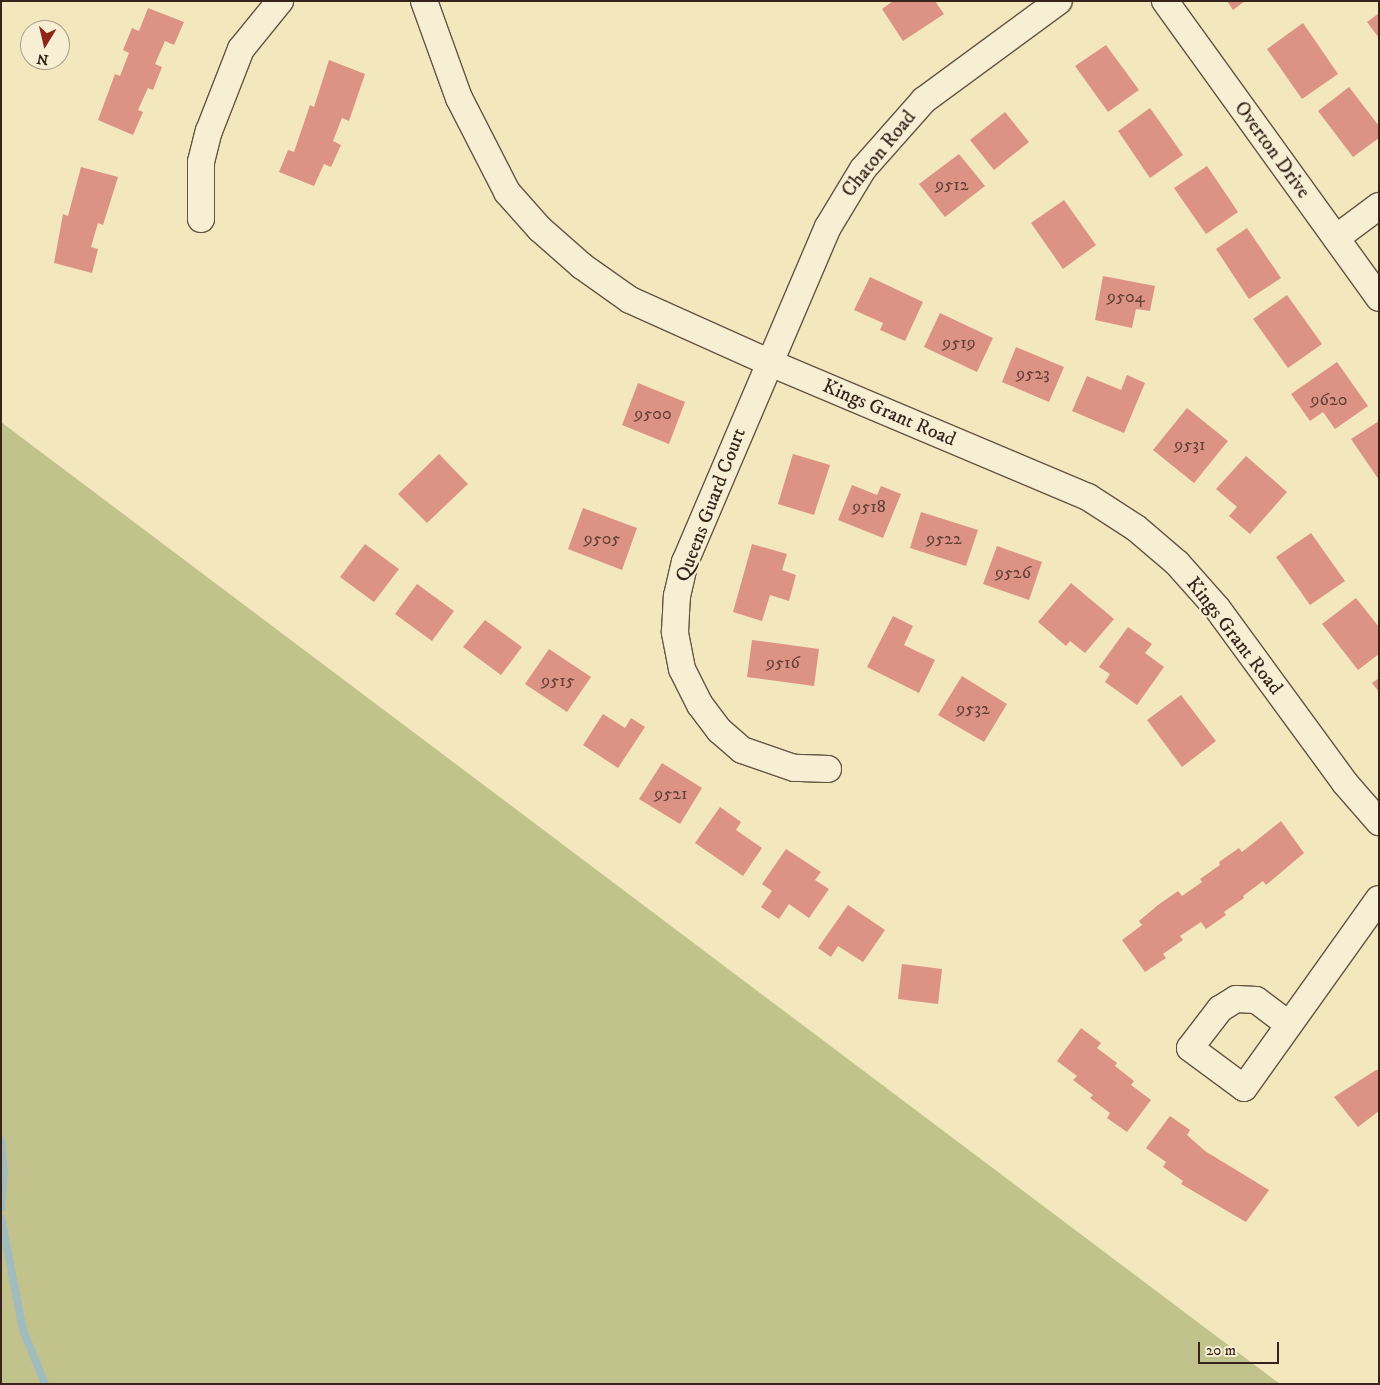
<!DOCTYPE html>
<style>
body{margin:0}
#map{position:relative;width:1380px;height:1385px;overflow:hidden;background:#f3e7bd;font-family:"IM FELL DW Pica",serif}
div>[style]{position:absolute}
.green>*{inset:0;background:#c2c38c}
.stream>*{height:8px;margin:-4px;padding:0 4px;transform-origin:4px;border-radius:4px;background:#a1bcbd}
.building>*{inset:0;background:#dd9384}
.roads{filter:drop-shadow(1px 0 #655444) drop-shadow(-1px 0 #655444) drop-shadow(0 1px #655444) drop-shadow(0 -1px #655444)}
.street>*{height:26px;margin:-13px;padding:0 13px;transform-origin:13px;border-radius:13px;background:#f7efd4}
span{translate:-50% -50%;white-space:nowrap;text-align:center;line-height:1.15;-webkit-text-stroke:4px #f7efd4;paint-order:stroke}
.number-label{font-size:18px;color:#603f36}
.number-label span{-webkit-text-stroke-width:0}
.street-label{font-size:20px;color:#36231c}
.frame{position:absolute;inset:0;border:2px solid #36231c;pointer-events:none}
.north{position:absolute;left:20px;top:20px;width:50px;height:50px;box-sizing:border-box;background:#f7efd4;border:1px solid #aa9d8a;border-radius:50%;rotate:189deg;font-size:14px;font-weight:700;line-height:20px;text-align:center;color:#36231c}
.north::after{content:'';display:block;margin:auto;width:18px;height:22px;background:#8f2418;clip-path:polygon(50% 0,100% 100%,50% 72%,0 100%)}
.scale{position:absolute;left:1198px;top:1342px;width:81px;height:22px;box-sizing:border-box;border:2px solid #36231c;border-top:0;padding-left:6px;font-size:15px;line-height:18px;white-space:nowrap;color:#36231c;-webkit-text-stroke:4px #f7efd4;paint-order:stroke}
</style>
<div id="map">
<div class="green">
<div style="clip-path:polygon(1px 422px,1280px 1384px,1px 1384px)"></div>
</div>
<div class="stream">
<div style="left:1px;top:1140px;width:33px;rotate:85deg"></div>
<div style="left:4px;top:1173px;width:35px;rotate:95deg"></div>
<div style="left:1px;top:1218px;width:114px;rotate:78.9deg"></div>
<div style="left:23px;top:1330px;width:58px;rotate:67.8deg"></div>
</div>
<div class="building">
<div style="clip-path:polygon(893px 1px,935px 1px,944px 14px,903px 41px,882px 9px)"></div>
<div style="clip-path:polygon(1227px 1px,1245px 1px,1233px 10px)"></div>
<div style="clip-path:polygon(148px 8px,184px 22px,174px 45px,165px 41px,155px 64px,162px 67px,153px 90px,148px 88px,138px 110px,143px 112px,133px 135px,98px 120px,115px 74px,120px 76px,129px 53px,123px 50px,132px 28px,139px 31px)"></div>
<div style="clip-path:polygon(1379px 13px,1379px 38px,1367px 22px)"></div>
<div style="clip-path:polygon(1303px 23px,1338px 74px,1302px 99px,1267px 49px)"></div>
<div style="clip-path:polygon(1106px 45px,1139px 90px,1108px 112px,1075px 66px)"></div>
<div style="clip-path:polygon(329px 60px,365px 74px,349px 121px,342px 118px,333px 141px,341px 145px,331px 167px,324px 164px,314px 186px,279px 172px,288px 150px,294px 152px,310px 105px,314px 107px)"></div>
<div style="clip-path:polygon(1349px 87px,1379px 126px,1379px 138px,1353px 157px,1318px 111px)"></div>
<div style="clip-path:polygon(1150px 108px,1183px 155px,1150px 178px,1118px 131px)"></div>
<div style="clip-path:polygon(1005px 112px,1029px 142px,994px 170px,970px 140px)"></div>
<div style="clip-path:polygon(959px 154px,985px 186px,945px 217px,919px 184px)"></div>
<div style="clip-path:polygon(1207px 166px,1238px 212px,1206px 234px,1174px 188px)"></div>
<div style="clip-path:polygon(81px 167px,118px 177px,103px 225px,98px 223px,91px 247px,98px 249px,92px 273px,54px 263px,63px 214px,68px 216px)"></div>
<div style="clip-path:polygon(1064px 200px,1096px 245px,1063px 269px,1031px 223px)"></div>
<div style="clip-path:polygon(1247px 228px,1281px 278px,1249px 299px,1216px 249px)"></div>
<div style="clip-path:polygon(1103px 276px,1155px 286px,1150px 311px,1136px 309px,1132px 328px,1095px 320px)"></div>
<div style="clip-path:polygon(870px 277px,923px 302px,905px 341px,880px 330px,883px 323px,854px 310px)"></div>
<div style="clip-path:polygon(1287px 295px,1322px 344px,1288px 368px,1253px 319px)"></div>
<div style="clip-path:polygon(940px 313px,993px 338px,977px 372px,924px 347px)"></div>
<div style="clip-path:polygon(1016px 347px,1064px 367px,1049px 402px,1002px 382px)"></div>
<div style="clip-path:polygon(1337px 362px,1368px 406px,1335px 429px,1323px 412px,1310px 421px,1291px 394px)"></div>
<div style="clip-path:polygon(1127px 375px,1145px 383px,1124px 433px,1072px 411px,1087px 376px,1121px 390px)"></div>
<div style="clip-path:polygon(638px 383px,685px 402px,669px 444px,622px 425px)"></div>
<div style="clip-path:polygon(1187px 408px,1228px 441px,1194px 483px,1153px 450px)"></div>
<div style="clip-path:polygon(1379px 421px,1379px 480px,1351px 439px)"></div>
<div style="clip-path:polygon(439px 454px,468px 484px,427px 523px,398px 494px)"></div>
<div style="clip-path:polygon(793px 454px,830px 465px,814px 515px,778px 504px)"></div>
<div style="clip-path:polygon(1246px 456px,1287px 492px,1250px 534px,1229px 516px,1237px 507px,1216px 489px)"></div>
<div style="clip-path:polygon(852px 485px,877px 495px,881px 486px,901px 494px,883px 538px,838px 520px)"></div>
<div style="clip-path:polygon(583px 508px,637px 528px,622px 570px,568px 549px)"></div>
<div style="clip-path:polygon(921px 512px,978px 530px,966px 566px,910px 548px)"></div>
<div style="clip-path:polygon(1311px 533px,1345px 581px,1310px 605px,1276px 557px)"></div>
<div style="clip-path:polygon(365px 544px,399px 569px,374px 602px,340px 577px)"></div>
<div style="clip-path:polygon(752px 544px,787px 554px,782px 570px,796px 575px,789px 601px,770px 595px,762px 621px,733px 612px)"></div>
<div style="clip-path:polygon(997px 546px,1042px 562px,1029px 600px,983px 584px)"></div>
<div style="clip-path:polygon(1071px 583px,1114px 619px,1085px 653px,1070px 641px,1066px 646px,1038px 622px)"></div>
<div style="clip-path:polygon(417px 584px,454px 611px,432px 641px,395px 614px)"></div>
<div style="clip-path:polygon(1356px 598px,1379px 627px,1379px 654px,1358px 670px,1322px 624px)"></div>
<div style="clip-path:polygon(893px 616px,913px 626px,904px 645px,935px 660px,919px 693px,867px 667px)"></div>
<div style="clip-path:polygon(485px 620px,522px 647px,501px 675px,463px 647px)"></div>
<div style="clip-path:polygon(1128px 627px,1152px 644px,1145px 653px,1164px 667px,1137px 705px,1105px 682px,1110px 674px,1099px 667px)"></div>
<div style="clip-path:polygon(752px 640px,819px 649px,814px 686px,747px 677px)"></div>
<div style="clip-path:polygon(549px 649px,591px 677px,567px 712px,525px 684px)"></div>
<div style="clip-path:polygon(962px 676px,1007px 704px,984px 742px,938px 715px)"></div>
<div style="clip-path:polygon(1379px 678px,1379px 692px,1372px 683px)"></div>
<div style="clip-path:polygon(1181px 695px,1216px 741px,1182px 767px,1147px 720px)"></div>
<div style="clip-path:polygon(603px 714px,625px 728px,631px 718px,645px 727px,618px 768px,583px 745px)"></div>
<div style="clip-path:polygon(662px 763px,702px 788px,680px 824px,639px 799px)"></div>
<div style="clip-path:polygon(720px 807px,741px 822px,736px 830px,762px 848px,743px 876px,695px 843px)"></div>
<div style="clip-path:polygon(1281px 821px,1304px 853px,1266px 885px,1263px 881px,1243px 896px,1244px 898px,1224px 912px,1226px 915px,1206px 929px,1201px 922px,1180px 936px,1183px 940px,1163px 954px,1166px 958px,1145px 972px,1122px 940px,1142px 925px,1139px 921px,1158px 905px,1178px 891px,1182px 896px,1202px 882px,1200px 879px,1220px 865px,1219px 862px,1239px 848px,1242px 852px)"></div>
<div style="clip-path:polygon(786px 849px,821px 872px,815px 880px,829px 889px,809px 918px,789px 904px,779px 919px,761px 907px,772px 891px,762px 884px)"></div>
<div style="clip-path:polygon(848px 905px,885px 930px,863px 962px,838px 946px,831px 957px,818px 948px)"></div>
<div style="clip-path:polygon(902px 964px,942px 969px,938px 1004px,898px 999px)"></div>
<div style="clip-path:polygon(1081px 1028px,1101px 1043px,1097px 1048px,1117px 1063px,1115px 1066px,1134px 1081px,1131px 1085px,1151px 1100px,1127px 1132px,1107px 1118px,1110px 1113px,1090px 1098px,1093px 1095px,1073px 1080px,1077px 1076px,1057px 1061px)"></div>
<div style="clip-path:polygon(1376px 1070px,1379px 1070px,1379px 1111px,1358px 1127px,1334px 1097px)"></div>
<div style="clip-path:polygon(1170px 1116px,1190px 1130px,1187px 1135px,1205px 1151px,1269px 1190px,1246px 1222px,1181px 1184px,1183px 1181px,1163px 1167px,1166px 1162px,1146px 1148px)"></div>
</div>
<div class="roads">
<div class="street">
<div style="left:424px;top:1px;width:103px;rotate:70.2deg"></div>
<div style="left:459px;top:98px;width:106px;rotate:62.9deg"></div>
<div style="left:507px;top:192px;width:50px;rotate:48.3deg"></div>
<div style="left:540px;top:229px;width:56px;rotate:41.4deg"></div>
<div style="left:582px;top:266px;width:59px;rotate:35.3deg"></div>
<div style="left:630px;top:300px;width:151px;rotate:24.2deg"></div>
<div style="left:768px;top:362px;width:347px;rotate:22.9deg"></div>
<div style="left:1088px;top:497px;width:57px;rotate:32.9deg"></div>
<div style="left:1136px;top:528px;width:54px;rotate:40.5deg"></div>
<div style="left:1177px;top:563px;width:60px;rotate:48.4deg"></div>
<div style="left:1217px;top:608px;width:217px;rotate:53.8deg"></div>
<div style="left:1345px;top:783px;width:52px;rotate:48.9deg"></div>
<div style="left:1165px;top:1px;width:366px;rotate:54.2deg"></div>
<div style="left:201px;top:219px;width:57px;rotate:-90deg"></div>
<div style="left:201px;top:162px;width:32px;rotate:-76deg"></div>
<div style="left:209px;top:131px;width:88px;rotate:-68.7deg"></div>
<div style="left:241px;top:49px;width:62px;rotate:-50.9deg"></div>
<div style="left:1336px;top:238px;width:54px;rotate:-36.7deg"></div>
<div style="left:828px;top:769px;width:34px;rotate:-178deg"></div>
<div style="left:794px;top:768px;width:55px;rotate:-160.9deg"></div>
<div style="left:742px;top:750px;width:30px;rotate:-139deg"></div>
<div style="left:719px;top:730px;width:31px;rotate:-127deg"></div>
<div style="left:700px;top:705px;width:40px;rotate:-116.6deg"></div>
<div style="left:682px;top:669px;width:38px;rotate:-101deg"></div>
<div style="left:675px;top:632px;width:36px;rotate:-87deg"></div>
<div style="left:677px;top:596px;width:35px;rotate:-77deg"></div>
<div style="left:685px;top:562px;width:364px;rotate:-66.9deg"></div>
<div style="left:828px;top:227px;width:68px;rotate:-58.9deg"></div>
<div style="left:863px;top:169px;width:92px;rotate:-48.5deg"></div>
<div style="left:924px;top:100px;width:167px;rotate:-36.3deg"></div>
<div style="left:1288px;top:1024px;width:40px;rotate:-143deg"></div>
<div style="left:1256px;top:1000px;width:20px;rotate:-177deg"></div>
<div style="left:1236px;top:999px;width:19px;rotate:148deg"></div>
<div style="left:1220px;top:1009px;width:49px;rotate:127.6deg"></div>
<div style="left:1190px;top:1048px;width:67px;rotate:36.5deg"></div>
<div style="left:1244px;top:1088px;width:232px;rotate:-54.5deg"></div>
</div>
</div>
<div class="number-label">
<span style="left:952px;top:185px">9512</span>
<span style="left:1126px;top:297px">9504</span>
<span style="left:959px;top:343px">9519</span>
<span style="left:1033px;top:374px">9523</span>
<span style="left:1329px;top:400px">9620</span>
<span style="left:653px;top:414px">9500</span>
<span style="left:1190px;top:445px">9531</span>
<span style="left:869px;top:507px">9518</span>
<span style="left:602px;top:539px">9505</span>
<span style="left:944px;top:539px">9522</span>
<span style="left:1013px;top:573px">9526</span>
<span style="left:783px;top:663px">9516</span>
<span style="left:558px;top:681px">9515</span>
<span style="left:973px;top:709px">9532</span>
<span style="left:671px;top:794px">9521</span>
</div>
<div class="street-label">
<span style="left:1272px;top:150px;rotate:54deg">Overton Drive</span>
<span style="left:879px;top:154px;rotate:-51deg">Chaton Road</span>
<span style="left:889px;top:413px;rotate:23deg">Kings Grant Road</span>
<span style="left:711px;top:505px;rotate:-69deg">Queens Guard Court</span>
<span style="left:1234px;top:636px;rotate:52deg">Kings Grant Road</span>
</div>
<div class="frame"></div>
<div class="north">N</div>
<div class="scale">20 m</div>
</div>
